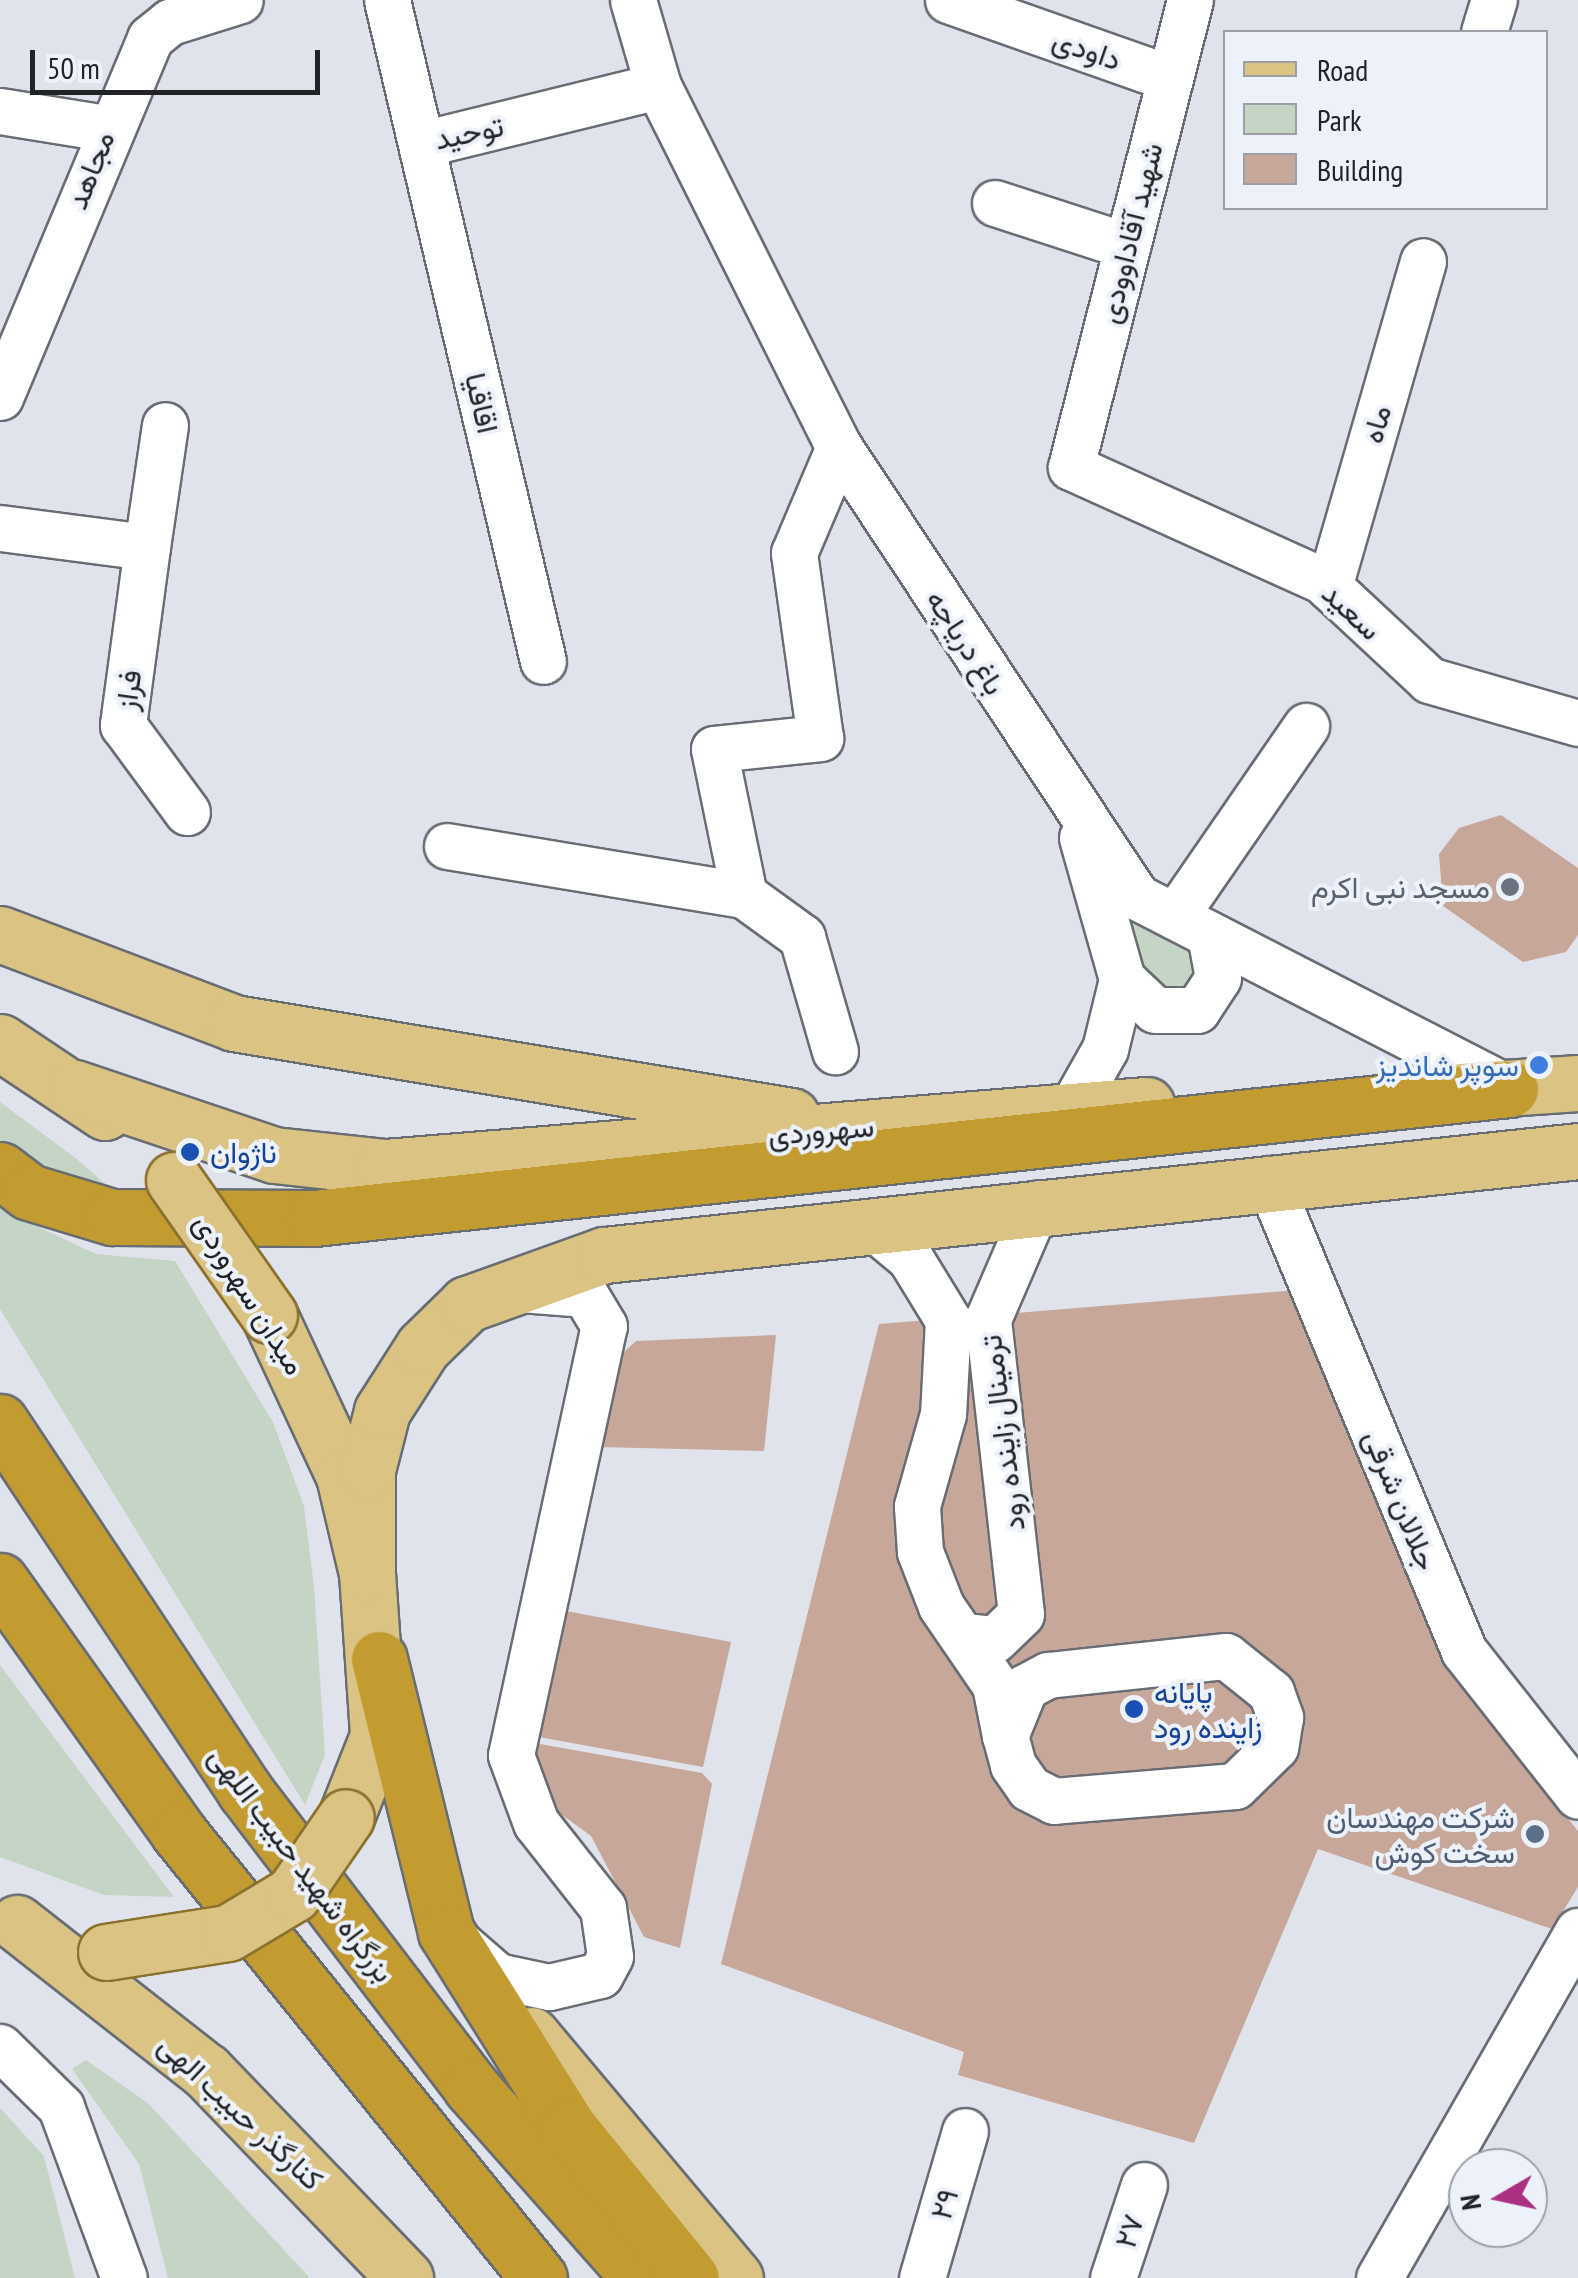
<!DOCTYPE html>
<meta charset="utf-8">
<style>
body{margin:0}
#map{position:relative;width:1578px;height:2278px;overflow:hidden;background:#e0e3ec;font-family:"PT Sans Narrow",Vazirmatn,sans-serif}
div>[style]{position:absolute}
.green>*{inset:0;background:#c4d5c6}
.building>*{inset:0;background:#c7a799}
.roads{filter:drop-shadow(2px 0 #686c73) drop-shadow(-2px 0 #686c73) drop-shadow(0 2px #686c73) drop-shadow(0 -2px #686c73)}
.minor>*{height:45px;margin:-22.5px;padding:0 22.5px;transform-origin:22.5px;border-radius:22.5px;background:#fff}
.major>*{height:55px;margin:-27.5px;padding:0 27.5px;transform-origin:27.5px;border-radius:27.5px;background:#dac383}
.highway>*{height:55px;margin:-27.5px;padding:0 27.5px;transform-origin:27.5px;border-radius:27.5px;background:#c29b31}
.bridges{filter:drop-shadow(2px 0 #8a712d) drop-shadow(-2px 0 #8a712d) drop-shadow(0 2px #8a712d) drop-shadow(0 -2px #8a712d)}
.major-bridge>*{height:55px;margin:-27.5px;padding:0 27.5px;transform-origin:27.5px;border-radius:27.5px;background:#dac383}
.dots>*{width:28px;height:28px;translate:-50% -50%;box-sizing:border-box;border:5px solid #edf1f9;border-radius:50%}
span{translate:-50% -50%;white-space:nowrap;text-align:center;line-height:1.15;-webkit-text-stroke:8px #edf1f9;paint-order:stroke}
.street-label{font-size:30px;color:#222326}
.worship-label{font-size:30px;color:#5b616d}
.right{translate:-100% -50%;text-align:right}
.shop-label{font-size:30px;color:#366cbe}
.transit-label{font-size:30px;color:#164399}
.left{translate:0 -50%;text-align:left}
.service-label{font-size:30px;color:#4e5e75}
.legend{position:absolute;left:1223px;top:30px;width:325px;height:180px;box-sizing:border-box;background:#edf1f9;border:2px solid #9c9fa5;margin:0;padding:12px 18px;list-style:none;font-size:30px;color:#222326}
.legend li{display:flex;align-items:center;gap:20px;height:50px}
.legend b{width:50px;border:2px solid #9c9fa5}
.north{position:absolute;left:1448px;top:2148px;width:100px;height:100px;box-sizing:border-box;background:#edf1f9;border:2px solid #9c9fa5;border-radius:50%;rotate:261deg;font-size:28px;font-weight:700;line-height:40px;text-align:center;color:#222326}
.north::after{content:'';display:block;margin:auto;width:35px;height:45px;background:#ac3081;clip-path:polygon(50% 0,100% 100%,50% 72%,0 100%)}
.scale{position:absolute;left:30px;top:50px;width:290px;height:45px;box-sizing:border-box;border:5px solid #222326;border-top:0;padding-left:12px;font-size:30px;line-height:35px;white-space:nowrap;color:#222326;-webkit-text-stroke:8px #edf1f9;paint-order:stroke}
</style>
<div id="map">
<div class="green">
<div style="clip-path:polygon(1117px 904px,1191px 942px,1201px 977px,1178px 996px,1149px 989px)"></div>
<div style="clip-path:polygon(0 1102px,78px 1160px,127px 1203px,0 1150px)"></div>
<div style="clip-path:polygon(0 1209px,96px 1254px,175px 1261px,273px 1422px,304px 1506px,314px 1587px,325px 1755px,305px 1805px,0 1309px)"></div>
<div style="clip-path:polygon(0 1665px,174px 1897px,104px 1895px,0 1857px)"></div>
<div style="clip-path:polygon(86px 2060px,149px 2104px,310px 2278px,168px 2278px,139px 2164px,72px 2069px)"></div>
<div style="clip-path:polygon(0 2108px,44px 2156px,75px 2278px,0 2278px)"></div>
</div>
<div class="building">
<div style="clip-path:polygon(1501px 815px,1578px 868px,1578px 935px,1566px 952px,1523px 962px,1443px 906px,1439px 854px,1459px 828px)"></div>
<div style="clip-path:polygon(1298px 1290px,1449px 1669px,1578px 1831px,1578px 1887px,1552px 1929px,1318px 1849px,1194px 2143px,958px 2075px,964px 2052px,721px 1964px,879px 1324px)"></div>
<div style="clip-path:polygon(776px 1335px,764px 1451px,598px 1447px,613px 1362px,636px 1341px)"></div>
<div style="clip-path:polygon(566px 1611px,731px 1642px,703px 1767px,539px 1737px)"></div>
<div style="clip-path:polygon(529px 1742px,702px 1773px,712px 1784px,680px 1948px,644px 1937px,591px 1836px,554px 1809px)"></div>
</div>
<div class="roads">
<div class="minor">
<div style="left:387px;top:0;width:679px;rotate:76.72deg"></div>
<div style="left:633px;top:0;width:90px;rotate:73.8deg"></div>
<div style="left:658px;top:86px;width:404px;rotate:63.4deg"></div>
<div style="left:839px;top:447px;width:540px;rotate:56.49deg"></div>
<div style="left:1137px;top:897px;width:420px;rotate:27.2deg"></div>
<div style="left:948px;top:0;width:234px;rotate:19.4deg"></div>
<div style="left:1190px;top:0;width:482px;rotate:104.3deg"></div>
<div style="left:1071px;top:467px;width:277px;rotate:24.3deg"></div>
<div style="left:1323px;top:581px;width:145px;rotate:43deg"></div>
<div style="left:1429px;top:680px;width:155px;rotate:16.1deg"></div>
<div style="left:1484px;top:32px;width:34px;rotate:-73deg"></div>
<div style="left:0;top:111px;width:107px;rotate:9.1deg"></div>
<div style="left:422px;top:144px;width:243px;rotate:-13.8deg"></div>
<div style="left:995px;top:203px;width:139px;rotate:18deg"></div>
<div style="left:0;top:397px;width:389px;rotate:-67.3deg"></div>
<div style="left:150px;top:38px;width:26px;rotate:-39deg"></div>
<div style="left:170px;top:22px;width:73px;rotate:-17.4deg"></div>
<div style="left:0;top:528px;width:148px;rotate:7.4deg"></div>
<div style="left:147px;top:547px;width:123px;rotate:-81.6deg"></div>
<div style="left:147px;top:547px;width:180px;rotate:97.7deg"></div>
<div style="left:123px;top:725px;width:108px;rotate:53.7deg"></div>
<div style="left:1329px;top:587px;width:339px;rotate:-73.9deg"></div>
<div style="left:447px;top:846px;width:301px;rotate:9.4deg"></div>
<div style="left:744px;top:895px;width:72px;rotate:35.9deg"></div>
<div style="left:802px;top:937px;width:119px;rotate:73.9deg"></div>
<div style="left:744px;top:895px;width:149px;rotate:-101.6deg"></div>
<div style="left:714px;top:749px;width:107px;rotate:-5.9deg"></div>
<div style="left:820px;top:738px;width:187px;rotate:-98deg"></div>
<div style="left:794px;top:553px;width:115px;rotate:-67deg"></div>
<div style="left:1175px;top:916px;width:231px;rotate:-55.4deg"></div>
<div style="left:1122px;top:979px;width:45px;rotate:43.2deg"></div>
<div style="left:1155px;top:1010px;width:42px"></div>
<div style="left:1197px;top:1010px;width:38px;rotate:-57deg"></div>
<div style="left:1218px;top:978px;width:44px;rotate:-100.5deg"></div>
<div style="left:1071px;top:1109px;width:69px;rotate:-60.5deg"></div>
<div style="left:1105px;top:1049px;width:72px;rotate:-76.3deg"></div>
<div style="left:1122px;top:979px;width:147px;rotate:-105.8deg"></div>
<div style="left:1268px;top:1179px;width:511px;rotate:67.45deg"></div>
<div style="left:1464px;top:1651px;width:184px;rotate:51.8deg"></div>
<div style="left:868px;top:1223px;width:55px;rotate:39.8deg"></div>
<div style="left:910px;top:1258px;width:73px;rotate:58.5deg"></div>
<div style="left:948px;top:1320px;width:94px;rotate:93deg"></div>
<div style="left:943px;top:1414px;width:96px;rotate:105.8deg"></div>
<div style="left:917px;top:1506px;width:46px;rotate:86.3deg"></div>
<div style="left:920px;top:1552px;width:58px;rotate:68.7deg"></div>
<div style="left:941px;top:1606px;width:96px;rotate:55.6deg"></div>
<div style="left:995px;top:1685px;width:52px;rotate:78.9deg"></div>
<div style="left:964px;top:1636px;width:31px;rotate:6deg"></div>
<div style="left:995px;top:1639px;width:36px;rotate:-44deg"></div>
<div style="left:1021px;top:1614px;width:297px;rotate:-96.4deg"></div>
<div style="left:988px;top:1319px;width:126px;rotate:-66.7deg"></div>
<div style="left:1226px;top:1656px;width:58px;rotate:38.7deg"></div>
<div style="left:1271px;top:1692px;width:27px;rotate:70deg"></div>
<div style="left:1280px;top:1717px;width:30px;rotate:99deg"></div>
<div style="left:1275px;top:1747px;width:56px;rotate:135.7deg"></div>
<div style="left:1235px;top:1786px;width:182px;rotate:175.3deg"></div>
<div style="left:1054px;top:1801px;width:28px;rotate:-153deg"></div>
<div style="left:1029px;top:1788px;width:28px;rotate:-125deg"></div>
<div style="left:1013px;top:1765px;width:30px;rotate:-105deg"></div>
<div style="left:1005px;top:1736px;width:53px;rotate:-67.8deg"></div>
<div style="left:1025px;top:1687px;width:26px;rotate:-28deg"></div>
<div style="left:1048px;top:1675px;width:179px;rotate:-6.1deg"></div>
<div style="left:459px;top:1943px;width:50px;rotate:41deg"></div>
<div style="left:497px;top:1976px;width:53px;rotate:11.9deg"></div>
<div style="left:549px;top:1987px;width:52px;rotate:-13.2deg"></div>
<div style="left:600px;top:1975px;width:21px;rotate:-62deg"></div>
<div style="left:610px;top:1956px;width:49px;rotate:-98.3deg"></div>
<div style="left:603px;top:1908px;width:108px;rotate:-128.2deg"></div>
<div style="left:536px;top:1823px;width:72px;rotate:-110.2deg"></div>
<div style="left:511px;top:1755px;width:439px;rotate:-77.8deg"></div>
<div style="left:604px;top:1326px;width:37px;rotate:-121deg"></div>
<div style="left:585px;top:1294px;width:64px;rotate:-175.5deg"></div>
<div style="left:0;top:2047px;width:86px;rotate:44.5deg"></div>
<div style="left:61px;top:2107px;width:182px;rotate:69.8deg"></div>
<div style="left:922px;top:2278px;width:153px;rotate:-73.7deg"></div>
<div style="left:1113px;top:2278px;width:98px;rotate:-71.6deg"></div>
<div style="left:1379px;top:2278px;width:400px;rotate:-60.2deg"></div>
</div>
<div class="major">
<div style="left:0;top:934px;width:250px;rotate:20.8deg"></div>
<div style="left:234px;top:1023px;width:565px;rotate:9.48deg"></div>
<div style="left:0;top:1042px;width:126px;rotate:33.7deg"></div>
<div style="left:75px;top:1088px;width:210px;rotate:18.6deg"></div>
<div style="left:274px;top:1155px;width:112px;rotate:6.2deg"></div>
<div style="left:385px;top:1167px;width:764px;rotate:-4.66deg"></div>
<div style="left:1461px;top:1091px;width:117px;rotate:-3.9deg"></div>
<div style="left:269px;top:1315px;width:178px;rotate:65deg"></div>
<div style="left:344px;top:1476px;width:100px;rotate:76.7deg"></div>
<div style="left:367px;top:1573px;width:163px;rotate:86.1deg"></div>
<div style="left:378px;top:1736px;width:87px;rotate:111.6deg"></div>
<div style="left:367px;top:1573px;width:103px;rotate:-90deg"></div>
<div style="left:367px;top:1470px;width:61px;rotate:-75.7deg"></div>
<div style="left:382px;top:1411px;width:76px;rotate:-57.4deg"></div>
<div style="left:423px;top:1347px;width:62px;rotate:-44.3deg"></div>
<div style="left:467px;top:1304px;width:145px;rotate:-19.7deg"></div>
<div style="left:604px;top:1255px;width:980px;rotate:-6.09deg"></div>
<div style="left:17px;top:1923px;width:240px;rotate:38.1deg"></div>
<div style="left:206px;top:2071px;width:287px;rotate:46.1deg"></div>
<div style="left:531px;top:2035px;width:317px;rotate:50deg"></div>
</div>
<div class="highway">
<div style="left:0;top:1170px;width:36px;rotate:37deg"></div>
<div style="left:29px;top:1192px;width:87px;rotate:16.8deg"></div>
<div style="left:112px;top:1217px;width:202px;rotate:0.3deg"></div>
<div style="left:314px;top:1218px;width:1203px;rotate:-6.16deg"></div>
<div style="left:0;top:1422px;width:443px;rotate:56.4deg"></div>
<div style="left:245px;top:1791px;width:372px;rotate:52.6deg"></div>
<div style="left:471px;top:2087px;width:255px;rotate:48.5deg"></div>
<div style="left:0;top:1581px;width:309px;rotate:54.6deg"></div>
<div style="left:179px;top:1833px;width:572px;rotate:51.03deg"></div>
<div style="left:379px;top:1659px;width:281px;rotate:76.2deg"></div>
<div style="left:446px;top:1932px;width:231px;rotate:57.9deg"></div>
<div style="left:569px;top:2128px;width:193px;rotate:50.9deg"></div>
</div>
</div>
<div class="bridges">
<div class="major-bridge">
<div style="left:174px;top:1180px;width:165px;rotate:54.9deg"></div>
<div style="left:106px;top:1952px;width:123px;rotate:-8.9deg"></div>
<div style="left:228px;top:1933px;width:76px;rotate:-31deg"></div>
<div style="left:293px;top:1894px;width:93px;rotate:-55.5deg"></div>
</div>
</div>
<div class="dots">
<div style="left:1510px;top:887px;background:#6b7280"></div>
<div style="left:1539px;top:1065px;background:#3f7fe0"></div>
<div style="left:190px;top:1152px;background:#1a4fb4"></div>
<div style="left:1134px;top:1709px;background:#1a4fb4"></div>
<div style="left:1535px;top:1834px;background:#5c6f8a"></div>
</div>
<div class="street-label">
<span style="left:1087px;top:49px;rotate:19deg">داودی</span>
<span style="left:469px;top:132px;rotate:-12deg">توحید</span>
<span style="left:90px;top:170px;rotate:-68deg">مجاهد</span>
<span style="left:1130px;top:233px;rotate:-76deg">شهید آقاداوودی</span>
<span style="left:482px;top:403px;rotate:77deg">اقاقیا</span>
<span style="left:1376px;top:424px;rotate:-74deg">ماه</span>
<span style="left:1352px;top:611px;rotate:43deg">سعید</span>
<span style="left:966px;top:642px;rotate:57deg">باغ دریاچه</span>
<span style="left:128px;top:690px;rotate:-82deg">فراز</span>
<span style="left:821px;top:1130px;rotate:-5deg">سهروردی</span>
<span style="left:250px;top:1294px;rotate:58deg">میدان سهروردی</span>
<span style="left:1002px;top:1433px;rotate:-97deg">ترمینال زاینده رود</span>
<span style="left:1401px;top:1500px;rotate:68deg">جلالان شرقی</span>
<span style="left:302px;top:1864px;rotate:53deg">بزرگراه شهید حبیب اللهی</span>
<span style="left:241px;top:2112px;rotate:43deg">کنارگذر حبیب الهی</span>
<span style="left:944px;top:2204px;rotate:-73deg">۲۹</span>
<span style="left:1129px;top:2231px;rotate:-72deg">۲۷</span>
</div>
<div class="worship-label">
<span class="right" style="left:1490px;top:887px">مسجد نبی اکرم</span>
</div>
<div class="shop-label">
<span class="right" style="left:1519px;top:1065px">سوپر شاندیز</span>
</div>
<div class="transit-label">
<span class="left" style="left:210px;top:1152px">ناژوان</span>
<span class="left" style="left:1154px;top:1709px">پایانه<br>زاینده رود</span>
</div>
<div class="service-label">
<span class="right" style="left:1515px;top:1834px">شرکت مهندسان<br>سخت کوش</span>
</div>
<ul class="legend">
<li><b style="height:12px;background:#dac383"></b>Road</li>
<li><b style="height:28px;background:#c4d5c6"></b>Park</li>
<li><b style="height:28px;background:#c7a799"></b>Building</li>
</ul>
<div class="north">N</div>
<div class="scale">50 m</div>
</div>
